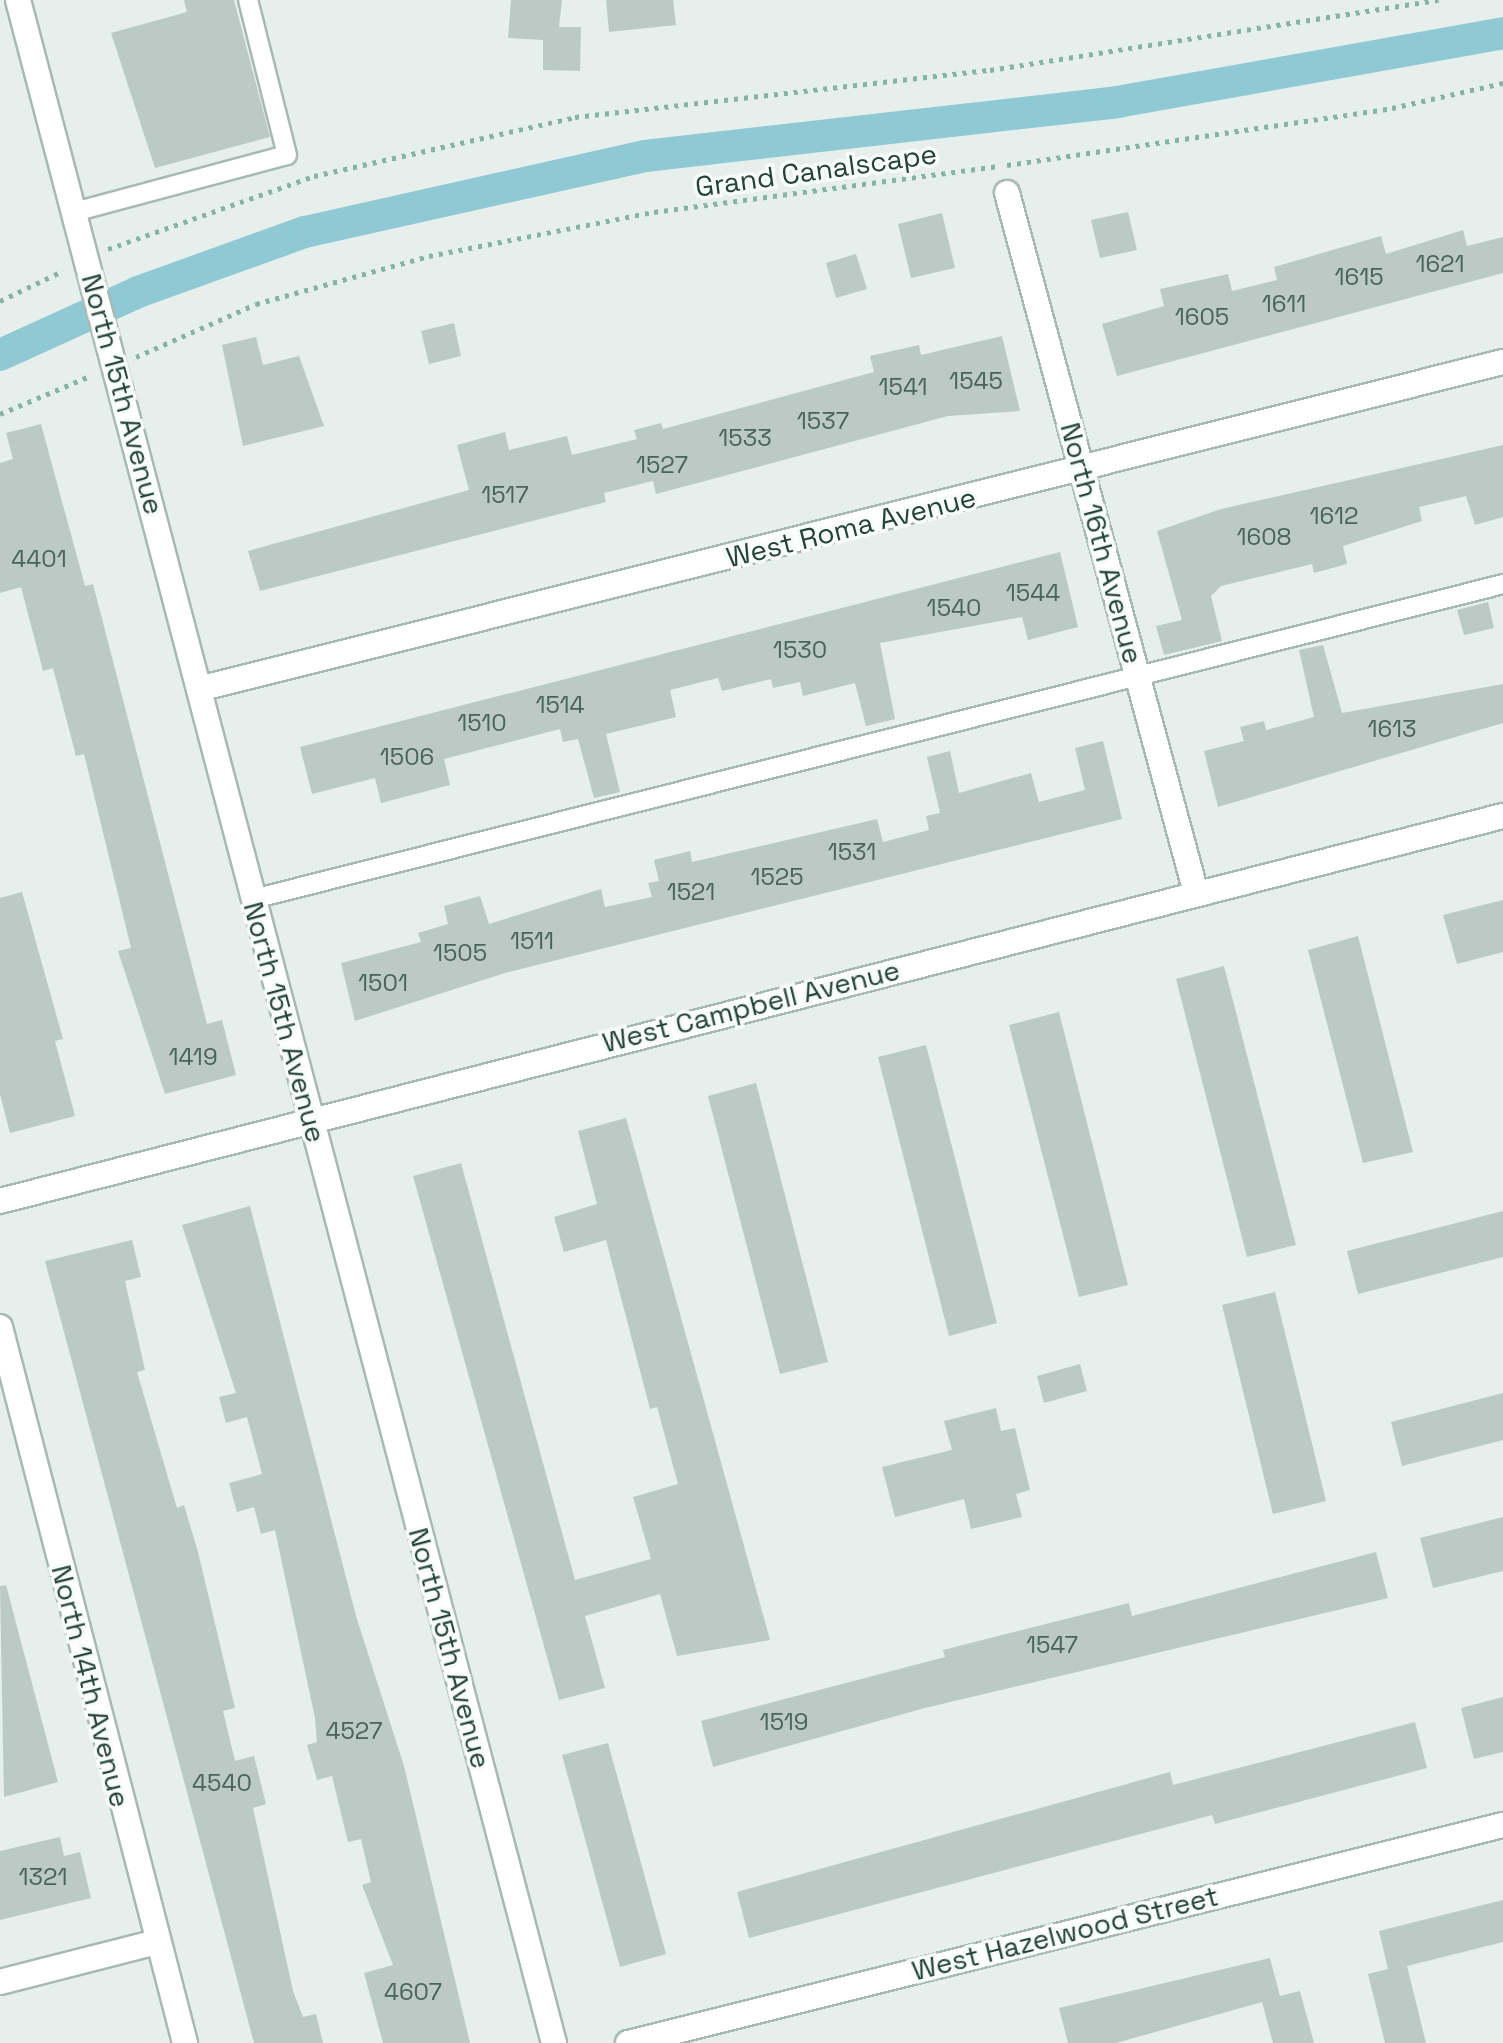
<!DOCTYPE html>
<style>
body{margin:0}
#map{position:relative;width:1503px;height:2043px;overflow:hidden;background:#e6efeb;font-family:"Space Grotesk",sans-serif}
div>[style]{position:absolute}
.canal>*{height:32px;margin:-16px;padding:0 16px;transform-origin:16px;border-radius:16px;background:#8ec9d4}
.building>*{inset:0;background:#bbcac4}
.path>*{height:5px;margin-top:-2.5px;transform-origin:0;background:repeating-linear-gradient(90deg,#86b3a5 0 4px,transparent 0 10px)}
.roads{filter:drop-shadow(2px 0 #a8b8b2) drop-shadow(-2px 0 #a8b8b2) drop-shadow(0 2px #a8b8b2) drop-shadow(0 -2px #a8b8b2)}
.lane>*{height:18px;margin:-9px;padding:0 9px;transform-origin:9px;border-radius:9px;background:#fff}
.street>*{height:24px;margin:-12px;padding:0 12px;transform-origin:12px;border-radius:12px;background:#fff}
.secondary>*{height:24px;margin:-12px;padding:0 12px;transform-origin:12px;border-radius:12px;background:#fff}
span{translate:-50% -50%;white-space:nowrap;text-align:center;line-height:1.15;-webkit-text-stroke:7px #f7fbf9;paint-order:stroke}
.number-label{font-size:24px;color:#4a645c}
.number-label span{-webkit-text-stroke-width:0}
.street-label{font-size:28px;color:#24423a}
</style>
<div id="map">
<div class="canal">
<div style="left:0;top:355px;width:152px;rotate:-24.5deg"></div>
<div style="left:138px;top:292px;width:177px;rotate:-19.8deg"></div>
<div style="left:305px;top:232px;width:348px;rotate:-12.6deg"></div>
<div style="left:645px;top:156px;width:475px;rotate:-6.5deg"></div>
<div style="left:1117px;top:102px;width:392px;rotate:-10.1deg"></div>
</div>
<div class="building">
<div style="clip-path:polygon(184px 0,234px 0,270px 137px,155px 168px,111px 33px,187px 12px)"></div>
<div style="clip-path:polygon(511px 0,562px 0,559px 27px,581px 27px,580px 71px,543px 70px,543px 40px,508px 38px)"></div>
<div style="clip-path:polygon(606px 0,673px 0,676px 25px,609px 32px)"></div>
<div style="clip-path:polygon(1128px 212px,1137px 250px,1100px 258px,1091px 220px)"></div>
<div style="clip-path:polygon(942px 213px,955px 268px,911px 278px,898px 224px)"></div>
<div style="clip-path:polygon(1463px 230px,1467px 246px,1503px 237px,1503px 273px,1117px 376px,1102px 324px,1164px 306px,1160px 289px,1228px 274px,1232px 291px,1277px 280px,1274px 267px,1381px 236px,1386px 254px)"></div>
<div style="clip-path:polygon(856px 254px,867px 289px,836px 298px,826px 263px)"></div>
<div style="clip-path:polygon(454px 323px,461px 356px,429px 364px,421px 331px)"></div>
<div style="clip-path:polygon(1002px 336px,1020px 411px,948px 416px,656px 494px,653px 481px,604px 493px,606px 502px,260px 591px,248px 551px,469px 490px,457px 445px,505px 432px,509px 450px,567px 436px,572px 455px,637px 439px,634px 430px,661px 423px,663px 429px,874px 372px,870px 356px,919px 345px,921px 355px)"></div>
<div style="clip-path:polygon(256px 337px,263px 365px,299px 356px,324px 426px,243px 446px,222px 345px)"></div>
<div style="clip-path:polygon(41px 424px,85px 586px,93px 584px,207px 1024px,222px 1020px,236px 1075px,165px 1094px,118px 951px,131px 948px,84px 754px,76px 756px,53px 668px,43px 671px,21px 587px,0 593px,0 463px,13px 459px,6px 433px)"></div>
<div style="clip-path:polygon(1503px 445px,1503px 517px,1475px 525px,1466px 496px,1419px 507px,1422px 521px,1343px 546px,1347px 564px,1314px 573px,1312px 564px,1221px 586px,1211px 596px,1222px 641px,1164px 655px,1156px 626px,1182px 620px,1157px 531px,1221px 509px)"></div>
<div style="clip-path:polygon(1060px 552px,1078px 627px,1028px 640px,1022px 617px,880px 643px,895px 719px,866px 726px,855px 683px,803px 696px,800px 682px,773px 688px,771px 679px,722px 691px,718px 678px,670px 690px,676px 717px,606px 734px,620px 792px,594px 798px,578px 739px,563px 742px,560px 729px,444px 759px,450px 785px,381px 803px,375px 778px,312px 794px,300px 747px)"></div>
<div style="clip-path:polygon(1488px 602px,1494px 628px,1464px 635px,1457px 610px)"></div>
<div style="clip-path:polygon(1323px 645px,1342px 713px,1503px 684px,1503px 723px,1218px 807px,1204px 751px,1244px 741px,1240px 727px,1264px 721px,1266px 730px,1314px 717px,1299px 650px)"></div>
<div style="clip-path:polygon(1103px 741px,1122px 819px,505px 973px,355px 1021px,341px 963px,421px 942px,418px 933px,448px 924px,444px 906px,480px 896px,489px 924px,601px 889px,605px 907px,652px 897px,648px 883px,659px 881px,654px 860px,690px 851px,692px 862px,877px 819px,883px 842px,929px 830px,926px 816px,940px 813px,927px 757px,950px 751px,959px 793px,1031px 773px,1039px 802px,1085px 790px,1075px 748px)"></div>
<div style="clip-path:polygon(22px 892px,63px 1039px,55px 1041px,75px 1116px,10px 1133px,0 1094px,0 898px)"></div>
<div style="clip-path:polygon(1503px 900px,1503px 952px,1457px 964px,1443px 915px)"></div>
<div style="clip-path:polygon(1358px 936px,1413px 1152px,1363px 1163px,1308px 950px)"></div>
<div style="clip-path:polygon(1224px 966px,1296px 1245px,1247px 1257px,1176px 979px)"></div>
<div style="clip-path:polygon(1059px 1012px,1128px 1285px,1079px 1297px,1009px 1025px)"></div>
<div style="clip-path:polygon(926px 1045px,997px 1323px,949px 1336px,878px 1057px)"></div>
<div style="clip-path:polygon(756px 1083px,828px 1362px,780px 1374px,708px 1096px)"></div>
<div style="clip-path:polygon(626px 1118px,770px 1640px,677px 1656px,660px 1594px,585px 1616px,605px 1688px,559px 1700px,413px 1176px,461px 1163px,575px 1580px,651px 1559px,633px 1497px,678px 1484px,657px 1407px,650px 1409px,606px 1240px,564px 1252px,554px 1217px,597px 1204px,578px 1131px)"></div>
<div style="clip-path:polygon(250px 1206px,356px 1616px,404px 1766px,470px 2043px,383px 2043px,364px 1973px,393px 1965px,362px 1885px,371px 1882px,361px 1839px,348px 1842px,332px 1776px,317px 1780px,307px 1745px,317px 1742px,315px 1718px,275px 1530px,261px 1534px,254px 1507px,237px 1512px,229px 1483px,262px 1474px,247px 1417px,226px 1423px,219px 1397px,236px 1393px,182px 1225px)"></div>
<div style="clip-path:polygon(1503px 1211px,1503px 1257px,1358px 1294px,1347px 1251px)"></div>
<div style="clip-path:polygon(132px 1240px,141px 1277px,125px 1281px,145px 1370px,137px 1372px,177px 1508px,184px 1505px,198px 1552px,235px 1708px,223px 1711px,235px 1761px,254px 1756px,266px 1804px,253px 1808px,293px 1991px,303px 2017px,316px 2014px,323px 2043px,254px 2043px,45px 1261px)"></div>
<div style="clip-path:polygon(1275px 1292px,1326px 1501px,1273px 1514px,1222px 1305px)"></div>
<div style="clip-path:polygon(1080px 1364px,1087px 1391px,1044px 1403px,1037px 1376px)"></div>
<div style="clip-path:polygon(1503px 1393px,1503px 1440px,1402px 1466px,1391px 1422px)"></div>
<div style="clip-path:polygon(996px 1408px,1001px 1431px,1015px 1428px,1030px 1490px,1016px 1494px,1022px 1517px,971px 1529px,964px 1499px,895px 1517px,882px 1467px,952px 1450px,944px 1421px)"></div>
<div style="clip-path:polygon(1503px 1517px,1503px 1571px,1433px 1588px,1420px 1538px)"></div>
<div style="clip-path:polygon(1376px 1552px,1388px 1598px,925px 1708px,713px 1767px,701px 1721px,945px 1657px,943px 1650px,1129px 1603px,1132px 1616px)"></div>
<div style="clip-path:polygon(6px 1585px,58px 1782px,4px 1797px,0 1586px)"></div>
<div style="clip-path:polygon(1503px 1697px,1503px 1752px,1474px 1759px,1461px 1708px)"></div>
<div style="clip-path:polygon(1415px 1722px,1427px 1768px,1215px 1824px,1212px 1815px,749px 1938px,737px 1892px,1170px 1772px,1173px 1785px)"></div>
<div style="clip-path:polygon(608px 1743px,666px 1954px,620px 1967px,562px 1755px)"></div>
<div style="clip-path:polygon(60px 1837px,64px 1856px,80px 1852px,91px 1898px,0 1920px,0 1851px)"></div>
<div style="clip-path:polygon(1503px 1900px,1503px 1942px,1407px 1966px,1426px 2043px,1385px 2043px,1368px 1974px,1388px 1969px,1379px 1931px)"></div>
<div style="clip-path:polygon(1270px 1958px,1280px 1996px,1300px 1991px,1314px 2043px,1273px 2043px,1262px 2002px,1116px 2043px,1068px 2043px,1059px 2008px)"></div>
</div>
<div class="path">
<div style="left:1007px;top:165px;width:389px;rotate:-8.4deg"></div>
<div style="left:1392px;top:108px;width:114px;rotate:-12.7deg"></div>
<div style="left:108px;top:249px;width:219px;rotate:-19.5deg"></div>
<div style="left:314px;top:176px;width:268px;rotate:-12.7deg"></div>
<div style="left:575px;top:117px;width:418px;rotate:-6.5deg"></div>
<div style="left:990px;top:70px;width:454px;rotate:-8.9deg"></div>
<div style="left:0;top:301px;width:70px;rotate:-25.5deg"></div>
<div style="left:136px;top:357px;width:131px;rotate:-23.8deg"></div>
<div style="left:256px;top:304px;width:180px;rotate:-15.5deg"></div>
<div style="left:429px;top:256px;width:229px;rotate:-11.1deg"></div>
<div style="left:654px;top:212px;width:346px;rotate:-7.6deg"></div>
<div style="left:0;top:414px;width:98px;rotate:-22.9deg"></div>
</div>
<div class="roads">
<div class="lane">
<div style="left:74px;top:212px;width:220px;rotate:-15deg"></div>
<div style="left:287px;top:155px;width:160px;rotate:-104.1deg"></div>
<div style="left:253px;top:899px;width:1289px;rotate:-14.14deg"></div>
</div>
<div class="street">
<div style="left:1007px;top:193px;width:725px;rotate:74.89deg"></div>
<div style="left:199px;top:689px;width:1344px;rotate:-14.08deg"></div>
<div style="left:0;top:1327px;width:740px;rotate:75.51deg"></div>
<div style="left:0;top:1982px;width:162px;rotate:-14.3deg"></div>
<div style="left:628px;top:2043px;width:902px;rotate:-13.99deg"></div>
</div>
<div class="secondary">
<div style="left:18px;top:0;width:2112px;rotate:75.3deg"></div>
<div style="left:0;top:1201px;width:1552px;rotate:-14.37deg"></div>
</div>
</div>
<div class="number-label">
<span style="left:1440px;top:264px">1621</span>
<span style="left:1359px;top:277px">1615</span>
<span style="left:1284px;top:304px">1611</span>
<span style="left:1202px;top:317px">1605</span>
<span style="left:976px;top:381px">1545</span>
<span style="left:903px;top:387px">1541</span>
<span style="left:823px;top:421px">1537</span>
<span style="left:745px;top:438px">1533</span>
<span style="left:662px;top:465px">1527</span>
<span style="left:505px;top:495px">1517</span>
<span style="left:1334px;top:516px">1612</span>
<span style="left:1264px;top:537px">1608</span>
<span style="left:39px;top:559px">4401</span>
<span style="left:1033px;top:593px">1544</span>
<span style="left:954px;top:608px">1540</span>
<span style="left:800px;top:650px">1530</span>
<span style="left:560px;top:705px">1514</span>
<span style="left:482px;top:723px">1510</span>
<span style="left:1392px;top:729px">1613</span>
<span style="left:407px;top:757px">1506</span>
<span style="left:852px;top:852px">1531</span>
<span style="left:777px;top:877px">1525</span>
<span style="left:691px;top:892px">1521</span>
<span style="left:532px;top:941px">1511</span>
<span style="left:460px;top:953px">1505</span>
<span style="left:383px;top:983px">1501</span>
<span style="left:193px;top:1057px">1419</span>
<span style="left:1052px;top:1645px">1547</span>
<span style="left:784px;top:1722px">1519</span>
<span style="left:354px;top:1731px">4527</span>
<span style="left:222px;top:1783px">4540</span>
<span style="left:43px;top:1877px">1321</span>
<span style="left:413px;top:1992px">4607</span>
</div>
<div class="street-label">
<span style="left:816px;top:170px;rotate:-8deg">Grand Canalscape</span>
<span style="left:123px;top:394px;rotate:75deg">North 15th Avenue</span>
<span style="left:851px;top:527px;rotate:-14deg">West Roma Avenue</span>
<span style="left:1102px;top:543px;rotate:75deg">North 16th Avenue</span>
<span style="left:751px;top:1006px;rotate:-14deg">West Campbell Avenue</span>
<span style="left:285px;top:1022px;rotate:75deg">North 15th Avenue</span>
<span style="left:450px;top:1648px;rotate:75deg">North 15th Avenue</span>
<span style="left:91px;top:1686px;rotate:76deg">North 14th Avenue</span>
<span style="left:1065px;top:1933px;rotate:-14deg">West Hazelwood Street</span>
</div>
</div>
